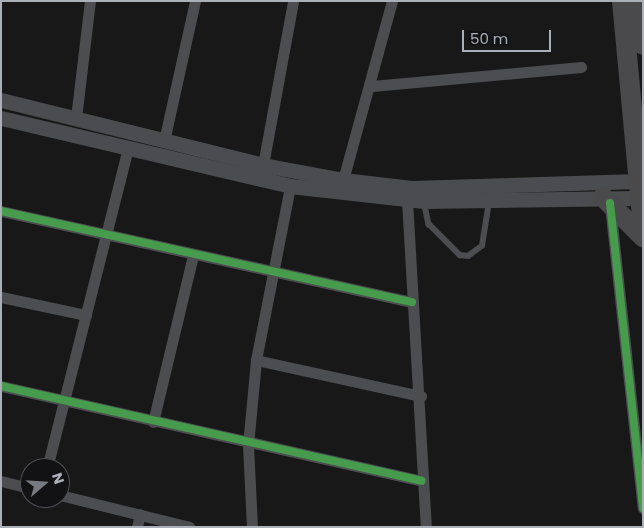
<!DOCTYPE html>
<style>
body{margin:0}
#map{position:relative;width:644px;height:528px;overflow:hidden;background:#181818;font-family:Poppins,sans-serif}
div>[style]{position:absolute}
.lane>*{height:5.5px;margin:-2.75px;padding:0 2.75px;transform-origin:2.75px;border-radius:2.75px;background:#4c4d51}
.street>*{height:11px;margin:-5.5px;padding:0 5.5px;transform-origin:5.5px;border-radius:5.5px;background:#4c4d51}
.secondary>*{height:15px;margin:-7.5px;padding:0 7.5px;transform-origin:7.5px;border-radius:7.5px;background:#4b4c4f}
.highway>*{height:20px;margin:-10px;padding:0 10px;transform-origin:10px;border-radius:10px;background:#4a4a4d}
.cycleway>*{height:8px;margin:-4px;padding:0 4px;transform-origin:4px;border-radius:4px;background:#469c4c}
span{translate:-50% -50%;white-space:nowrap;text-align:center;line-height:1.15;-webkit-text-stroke:4px #121214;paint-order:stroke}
.frame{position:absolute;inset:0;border:2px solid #aaafb8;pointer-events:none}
.north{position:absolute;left:20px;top:458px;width:50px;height:50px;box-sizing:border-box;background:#121214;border:1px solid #4f5156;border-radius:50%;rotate:71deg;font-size:14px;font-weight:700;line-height:20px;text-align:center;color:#aaafb8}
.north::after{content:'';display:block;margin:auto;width:18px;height:22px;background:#777a80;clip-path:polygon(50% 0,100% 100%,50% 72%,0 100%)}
.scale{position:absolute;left:462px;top:30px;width:89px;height:22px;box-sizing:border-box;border:2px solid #aaafb8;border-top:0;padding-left:6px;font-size:15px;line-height:18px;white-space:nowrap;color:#aaafb8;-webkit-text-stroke:4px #121214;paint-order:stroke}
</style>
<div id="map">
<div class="lane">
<div style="left:424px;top:201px;width:24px;rotate:78deg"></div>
<div style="left:429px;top:224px;width:44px;rotate:45deg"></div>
<div style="left:460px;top:255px;width:8px;rotate:7deg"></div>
<div style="left:468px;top:256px;width:17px;rotate:-36deg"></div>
<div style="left:482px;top:246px;width:45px;rotate:-81deg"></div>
</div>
<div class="street">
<div style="left:372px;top:86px;width:210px;rotate:-5.2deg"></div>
<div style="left:76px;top:118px;width:118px;rotate:-83.2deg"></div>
<div style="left:164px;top:141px;width:143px;rotate:-77.5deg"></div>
<div style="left:263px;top:165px;width:167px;rotate:-79.6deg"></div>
<div style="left:343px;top:180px;width:186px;rotate:-74.7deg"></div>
<div style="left:407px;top:200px;width:328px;rotate:86.7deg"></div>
<div style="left:610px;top:206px;width:304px;rotate:83.8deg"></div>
<div style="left:1px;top:211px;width:421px;rotate:12.5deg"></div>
<div style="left:1px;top:297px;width:87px;rotate:12deg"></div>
<div style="left:256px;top:360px;width:169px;rotate:12.3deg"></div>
<div style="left:1px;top:386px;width:431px;rotate:12.7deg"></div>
<div style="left:153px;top:422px;width:172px;rotate:-76.5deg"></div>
<div style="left:47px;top:468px;width:329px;rotate:-75.8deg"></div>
<div style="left:1px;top:481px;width:30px;rotate:14deg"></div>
<div style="left:60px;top:495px;width:133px;rotate:13.9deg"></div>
<div style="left:137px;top:527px;width:13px;rotate:-77deg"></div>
<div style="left:252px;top:527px;width:82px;rotate:-92.8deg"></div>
<div style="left:248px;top:445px;width:85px;rotate:-84.6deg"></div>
<div style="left:256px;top:360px;width:177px;rotate:-78.9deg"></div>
</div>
<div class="secondary">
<div style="left:1px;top:100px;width:270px;rotate:13.9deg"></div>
<div style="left:263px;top:165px;width:81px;rotate:10.6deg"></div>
<div style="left:343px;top:180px;width:69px;rotate:6.6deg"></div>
<div style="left:412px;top:188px;width:226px;rotate:-1.8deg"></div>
<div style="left:1px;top:118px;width:297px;rotate:13.2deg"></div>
<div style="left:290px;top:186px;width:135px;rotate:6.4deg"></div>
<div style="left:424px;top:201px;width:214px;rotate:-0.8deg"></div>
</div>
<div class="highway">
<div style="left:622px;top:1px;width:229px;rotate:84.7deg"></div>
<div style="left:638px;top:1px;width:44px;rotate:83.5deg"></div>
<div style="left:603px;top:197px;width:57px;rotate:45deg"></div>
</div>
<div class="cycleway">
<div style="left:610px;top:203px;width:307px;rotate:83.8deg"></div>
<div style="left:1px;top:211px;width:421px;rotate:12.5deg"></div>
<div style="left:1px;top:386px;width:431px;rotate:12.7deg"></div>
</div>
<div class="frame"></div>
<div class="north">N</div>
<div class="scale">50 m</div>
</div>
